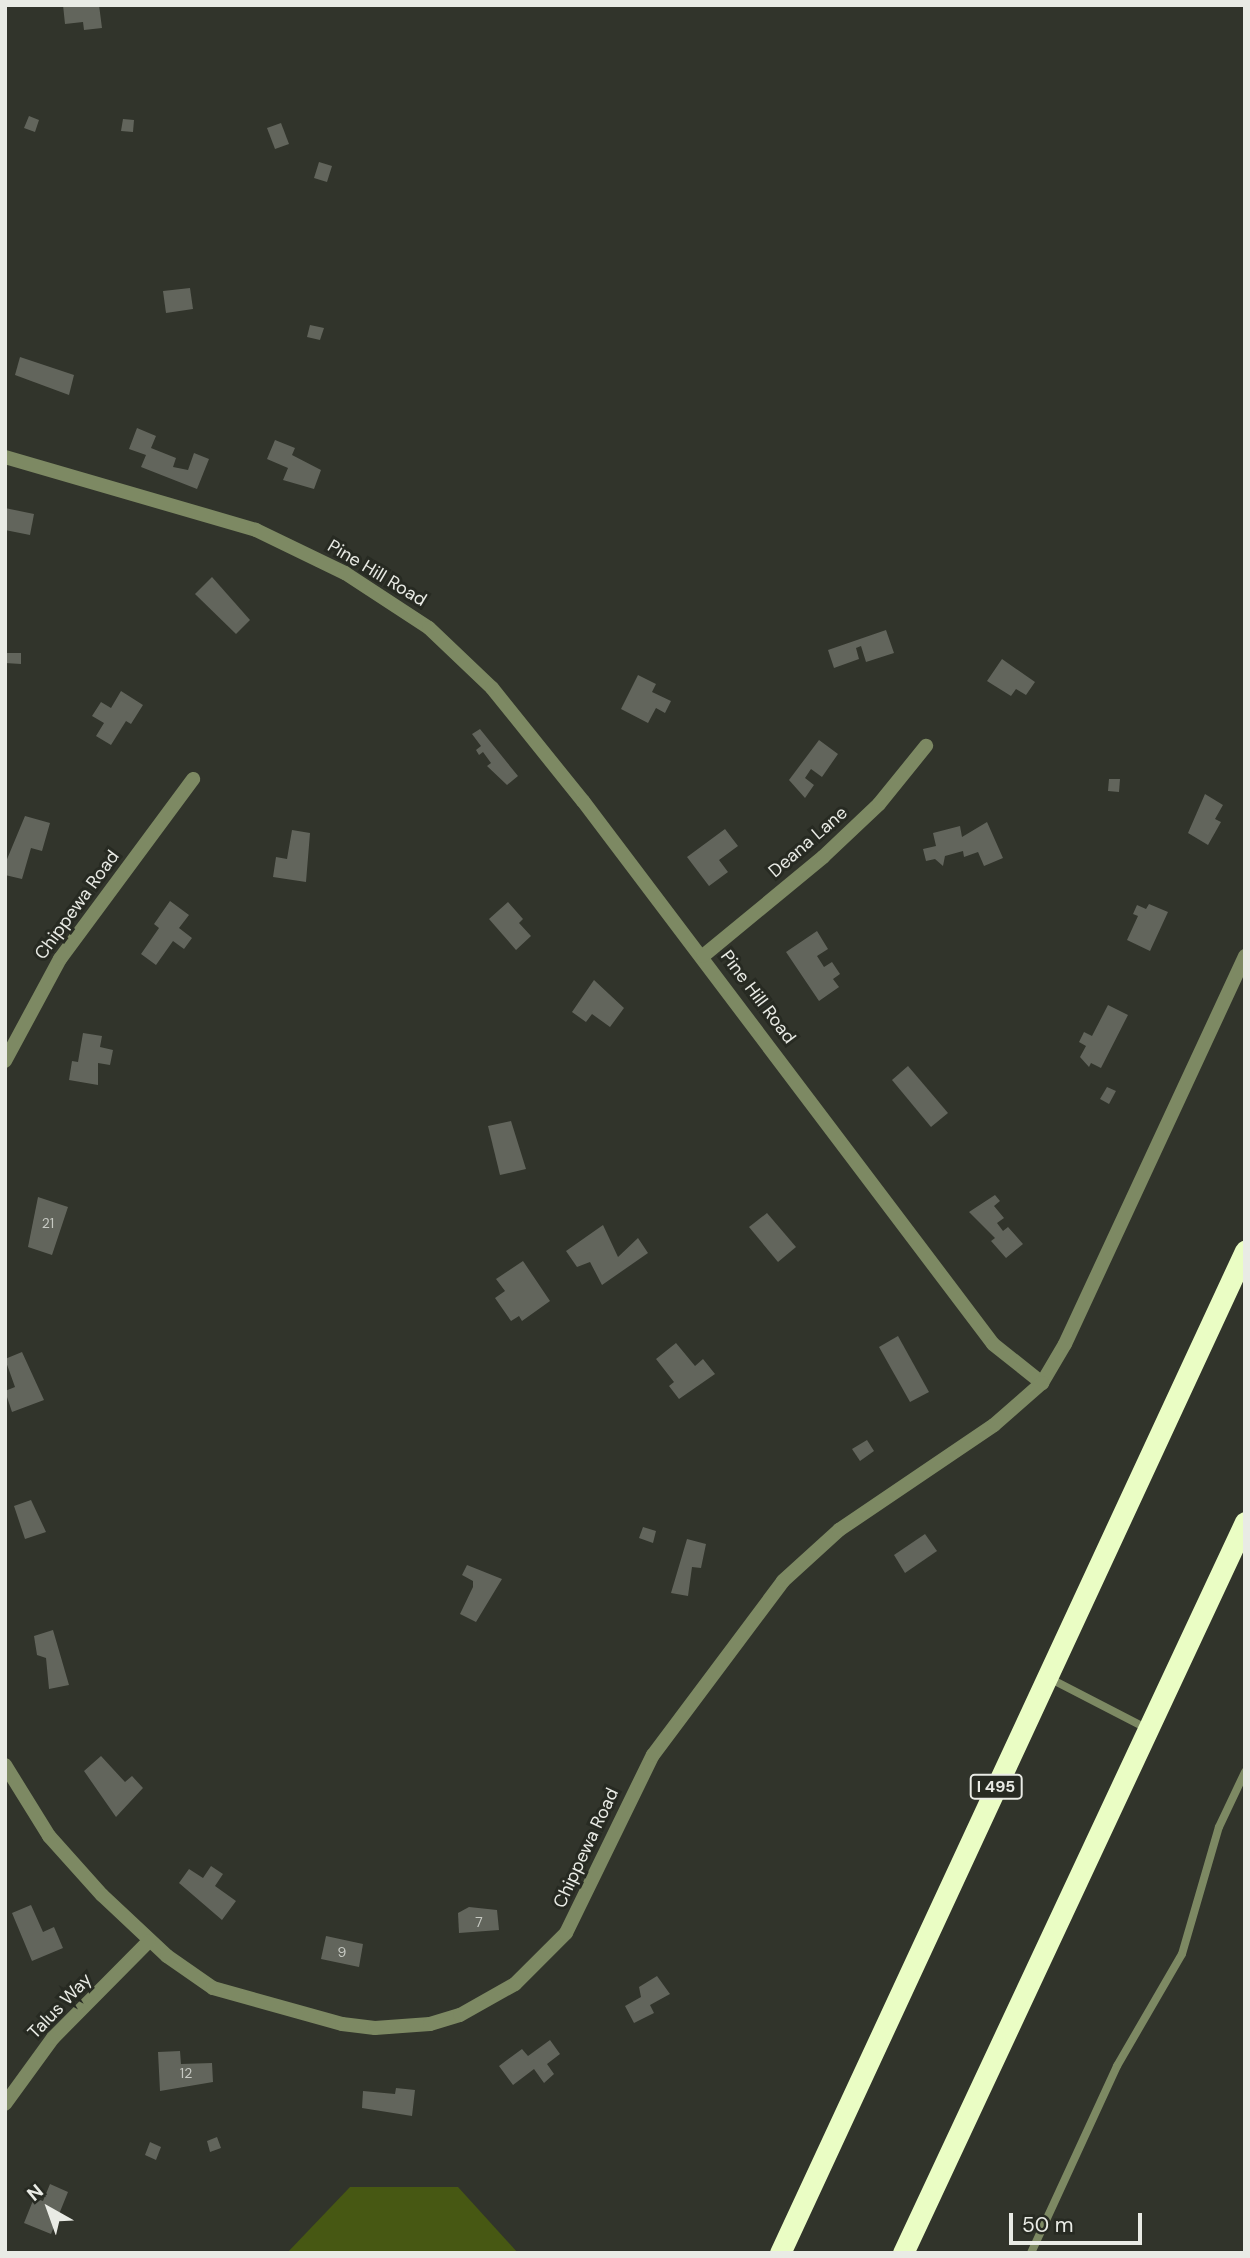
<!DOCTYPE html>
<style>
body{margin:0}
#map{position:relative;width:1250px;height:2258px;overflow:hidden;background:#31342b;font-family:"DM Sans",sans-serif}
div>[style]{position:absolute}
.green>*{inset:0;background:#475813}
.building>*{inset:0;background:#62655c}
.service>*{height:8px;margin:-4px;padding:0 4px;transform-origin:4px;border-radius:4px;background:#7d8963}
.minor>*{height:14px;margin:-7px;padding:0 7px;transform-origin:7px;border-radius:7px;background:#7d8963}
.motorway>*{height:21px;margin:-10.5px;padding:0 10.5px;transform-origin:10.5px;border-radius:10.5px;background:#eafdc4}
span{translate:-50% -50%;white-space:nowrap;text-align:center;line-height:1.15;-webkit-text-stroke:6px #272a22;paint-order:stroke}
.number-label{font-size:14px;color:#c7cac3}
.number-label span{-webkit-text-stroke-width:0}
.shield-label span{padding:2px 5px;background:#272a22;border:2px solid;border-radius:5px;-webkit-text-stroke-width:0}
.shield-label{font-size:16px;color:#e9ebe5;font-weight:700}
.street-label{font-size:18px;color:#e9ebe5}
.frame{position:absolute;inset:0;border:7px solid #e9ebe5;pointer-events:none}
.north{position:absolute;left:14px;top:2174px;width:70px;height:70px;-webkit-text-stroke:5px #272a22;paint-order:stroke;rotate:320deg;font-size:19px;font-weight:700;line-height:28px;text-align:center;color:#e9ebe5}
.north::after{content:'';display:block;margin:auto;width:24px;height:32px;background:#e9ebe5;clip-path:polygon(50% 0,100% 100%,50% 72%,0 100%)}
.scale{position:absolute;left:1009px;top:2213px;width:133px;height:32px;box-sizing:border-box;border:4px solid #e9ebe5;border-top:0;padding-left:9px;font-size:21px;line-height:24px;white-space:nowrap;color:#e9ebe5;-webkit-text-stroke:5px #272a22;paint-order:stroke}
</style>
<div id="map">
<div class="green">
<div style="clip-path:polygon(350px 2187px,458px 2187px,518px 2253px,287px 2253px)"></div>
</div>
<div class="building">
<div style="clip-path:polygon(63px 5px,99px 5px,102px 28px,84px 30px,83px 22px,65px 24px)"></div>
<div style="clip-path:polygon(29px 116px,39px 120px,35px 132px,24px 128px)"></div>
<div style="clip-path:polygon(123px 119px,134px 120px,133px 132px,121px 131px)"></div>
<div style="clip-path:polygon(281px 123px,289px 144px,275px 149px,267px 128px)"></div>
<div style="clip-path:polygon(319px 162px,332px 166px,327px 182px,314px 178px)"></div>
<div style="clip-path:polygon(190px 288px,193px 309px,166px 313px,163px 291px)"></div>
<div style="clip-path:polygon(310px 325px,324px 328px,320px 340px,307px 337px)"></div>
<div style="clip-path:polygon(20px 357px,74px 375px,69px 395px,15px 375px)"></div>
<div style="clip-path:polygon(137px 428px,156px 436px,151px 448px,176px 458px,173px 467px,188px 470px,194px 453px,209px 459px,197px 489px,141px 467px,146px 455px,129px 449px)"></div>
<div style="clip-path:polygon(275px 440px,295px 448px,292px 455px,321px 470px,314px 489px,283px 480px,288px 468px,267px 459px)"></div>
<div style="clip-path:polygon(5px 508px,34px 514px,30px 535px,5px 530px)"></div>
<div style="clip-path:polygon(212px 577px,250px 620px,236px 634px,195px 594px)"></div>
<div style="clip-path:polygon(886px 630px,894px 653px,866px 662px,861px 646px,856px 648px,859px 659px,834px 668px,828px 650px)"></div>
<div style="clip-path:polygon(5px 653px,21px 653px,21px 664px,5px 663px)"></div>
<div style="clip-path:polygon(1002px 659px,1035px 682px,1026px 695px,1016px 689px,1011px 696px,987px 681px)"></div>
<div style="clip-path:polygon(638px 675px,656px 684px,652px 692px,671px 701px,665px 713px,656px 708px,648px 723px,621px 709px)"></div>
<div style="clip-path:polygon(121px 691px,143px 705px,131px 724px,126px 721px,111px 745px,96px 736px,104px 723px,92px 716px,101px 702px,111px 708px)"></div>
<div style="clip-path:polygon(480px 729px,518px 776px,507px 785px,487px 766px,491px 763px,483px 752px,479px 755px,476px 750px,481px 746px,472px 734px)"></div>
<div style="clip-path:polygon(819px 740px,838px 754px,822px 777px,811px 769px,805px 778px,814px 785px,805px 798px,789px 780px)"></div>
<div style="clip-path:polygon(1109px 779px,1120px 779px,1119px 792px,1108px 791px)"></div>
<div style="clip-path:polygon(1205px 794px,1223px 805px,1215px 819px,1221px 822px,1208px 845px,1188px 833px)"></div>
<div style="clip-path:polygon(25px 816px,50px 823px,42px 851px,31px 848px,22px 879px,5px 875px,5px 864px)"></div>
<div style="clip-path:polygon(987px 822px,1003px 858px,984px 866px,978px 852px,964px 857px,963px 851px,945px 856px,943px 866px,935px 859px,926px 861px,923px 849px,936px 846px,933px 833px,960px 826px,962px 837px)"></div>
<div style="clip-path:polygon(725px 829px,738px 846px,719px 860px,728px 872px,709px 886px,687px 857px)"></div>
<div style="clip-path:polygon(292px 830px,310px 833px,306px 882px,273px 877px,276px 857px,287px 859px)"></div>
<div style="clip-path:polygon(170px 901px,189px 915px,179px 928px,192px 938px,184px 949px,173px 941px,156px 965px,141px 954px,159px 928px,154px 924px)"></div>
<div style="clip-path:polygon(508px 902px,523px 919px,519px 923px,531px 936px,516px 950px,489px 919px)"></div>
<div style="clip-path:polygon(1149px 904px,1168px 912px,1150px 951px,1127px 940px,1138px 916px,1133px 914px,1137px 905px,1146px 909px)"></div>
<div style="clip-path:polygon(817px 931px,828px 949px,817px 956px,824px 967px,832px 962px,840px 974px,833px 979px,839px 987px,819px 1001px,786px 952px)"></div>
<div style="clip-path:polygon(594px 980px,624px 1008px,610px 1027px,592px 1014px,586px 1022px,572px 1012px)"></div>
<div style="clip-path:polygon(1108px 1005px,1128px 1015px,1101px 1068px,1091px 1063px,1089px 1067px,1080px 1057px,1086px 1046px,1079px 1042px,1084px 1032px,1092px 1036px)"></div>
<div style="clip-path:polygon(83px 1033px,102px 1036px,100px 1047px,113px 1050px,110px 1065px,98px 1063px,98px 1085px,69px 1080px,72px 1061px,78px 1062px)"></div>
<div style="clip-path:polygon(908px 1066px,948px 1113px,931px 1127px,892px 1080px)"></div>
<div style="clip-path:polygon(1107px 1087px,1116px 1091px,1109px 1104px,1100px 1099px)"></div>
<div style="clip-path:polygon(511px 1121px,526px 1169px,500px 1175px,488px 1126px)"></div>
<div style="clip-path:polygon(995px 1195px,1000px 1201px,994px 1206px,1004px 1218px,997px 1223px,1003px 1231px,1008px 1227px,1023px 1244px,1006px 1258px,991px 1241px,995px 1238px,969px 1212px)"></div>
<div style="clip-path:polygon(38px 1197px,68px 1207px,52px 1255px,28px 1247px)"></div>
<div style="clip-path:polygon(767px 1213px,796px 1247px,778px 1262px,749px 1227px)"></div>
<div style="clip-path:polygon(603px 1225px,618px 1257px,638px 1238px,648px 1253px,602px 1285px,590px 1262px,577px 1267px,566px 1251px)"></div>
<div style="clip-path:polygon(523px 1261px,550px 1301px,522px 1321px,519px 1316px,511px 1321px,495px 1298px,505px 1291px,496px 1279px)"></div>
<div style="clip-path:polygon(898px 1336px,929px 1392px,910px 1402px,879px 1347px)"></div>
<div style="clip-path:polygon(676px 1343px,695px 1366px,703px 1359px,715px 1374px,679px 1399px,669px 1386px,674px 1382px,656px 1359px)"></div>
<div style="clip-path:polygon(22px 1352px,44px 1400px,12px 1412px,5px 1391px,15px 1387px,5px 1359px)"></div>
<div style="clip-path:polygon(867px 1440px,874px 1451px,860px 1461px,852px 1449px)"></div>
<div style="clip-path:polygon(31px 1500px,46px 1532px,25px 1539px,14px 1506px)"></div>
<div style="clip-path:polygon(643px 1527px,656px 1531px,653px 1543px,639px 1538px)"></div>
<div style="clip-path:polygon(925px 1534px,937px 1551px,905px 1573px,894px 1555px)"></div>
<div style="clip-path:polygon(687px 1539px,706px 1544px,701px 1568px,692px 1567px,688px 1596px,671px 1593px)"></div>
<div style="clip-path:polygon(467px 1565px,502px 1579px,476px 1622px,460px 1614px,473px 1587px,473px 1581px,462px 1575px)"></div>
<div style="clip-path:polygon(53px 1630px,69px 1685px,49px 1689px,46px 1658px,37px 1655px,34px 1636px)"></div>
<div style="clip-path:polygon(101px 1756px,125px 1782px,132px 1776px,143px 1788px,116px 1817px,84px 1771px)"></div>
<div style="clip-path:polygon(211px 1866px,223px 1874px,215px 1886px,236px 1901px,222px 1920px,179px 1883px,189px 1869px,203px 1878px)"></div>
<div style="clip-path:polygon(31px 1905px,43px 1932px,54px 1927px,63px 1948px,32px 1961px,12px 1913px)"></div>
<div style="clip-path:polygon(469px 1907px,497px 1910px,499px 1930px,459px 1933px,458px 1913px)"></div>
<div style="clip-path:polygon(326px 1936px,363px 1944px,359px 1967px,321px 1959px)"></div>
<div style="clip-path:polygon(657px 1976px,670px 1994px,650px 2005px,654px 2013px,634px 2023px,625px 2006px,641px 1997px,639px 1987px)"></div>
<div style="clip-path:polygon(550px 2040px,560px 2054px,547px 2064px,554px 2074px,544px 2083px,534px 2069px,513px 2085px,499px 2066px,522px 2049px,528px 2056px)"></div>
<div style="clip-path:polygon(180px 2051px,181px 2064px,212px 2063px,213px 2082px,160px 2091px,158px 2052px)"></div>
<div style="clip-path:polygon(396px 2088px,415px 2090px,412px 2116px,362px 2108px,363px 2091px,395px 2094px)"></div>
<div style="clip-path:polygon(217px 2137px,221px 2148px,210px 2152px,207px 2141px)"></div>
<div style="clip-path:polygon(150px 2142px,161px 2147px,156px 2160px,145px 2155px)"></div>
<div style="clip-path:polygon(50px 2184px,68px 2192px,51px 2234px,24px 2223px,34px 2198px,43px 2201px)"></div>
</div>
<div class="service">
<div style="left:1049px;top:1678px;width:109px;rotate:27.3deg"></div>
<div style="left:1031px;top:2253px;width:206px;rotate:-65.3deg"></div>
<div style="left:1117px;top:2066px;width:129px;rotate:-59.9deg"></div>
<div style="left:1182px;top:1954px;width:132px;rotate:-73.8deg"></div>
<div style="left:1219px;top:1827px;width:61px;rotate:-64.7deg"></div>
</div>
<div class="minor">
<div style="left:5px;top:457px;width:261px;rotate:16.2deg"></div>
<div style="left:256px;top:530px;width:99px;rotate:25.8deg"></div>
<div style="left:345px;top:573px;width:100px;rotate:33.2deg"></div>
<div style="left:429px;top:628px;width:87px;rotate:43.6deg"></div>
<div style="left:492px;top:688px;width:145px;rotate:51.2deg"></div>
<div style="left:583px;top:801px;width:680px;rotate:52.94deg"></div>
<div style="left:993px;top:1344px;width:63px;rotate:38.5deg"></div>
<div style="left:1042px;top:1383px;width:45px;rotate:-59.5deg"></div>
<div style="left:1065px;top:1344px;width:428px;rotate:-65.1deg"></div>
<div style="left:703px;top:956px;width:156px;rotate:-39.5deg"></div>
<div style="left:823px;top:857px;width:77px;rotate:-43.4deg"></div>
<div style="left:879px;top:804px;width:75px;rotate:-51deg"></div>
<div style="left:5px;top:1061px;width:116px;rotate:-61.7deg"></div>
<div style="left:60px;top:959px;width:224px;rotate:-53.5deg"></div>
<div style="left:5px;top:1765px;width:84px;rotate:58.2deg"></div>
<div style="left:49px;top:1836px;width:79px;rotate:48.1deg"></div>
<div style="left:102px;top:1895px;width:89px;rotate:43.2deg"></div>
<div style="left:167px;top:1956px;width:56px;rotate:34.8deg"></div>
<div style="left:213px;top:1988px;width:134px;rotate:15.6deg"></div>
<div style="left:342px;top:2024px;width:33px;rotate:7deg"></div>
<div style="left:375px;top:2028px;width:55px;rotate:-4.2deg"></div>
<div style="left:430px;top:2024px;width:31px;rotate:-17deg"></div>
<div style="left:460px;top:2015px;width:63px;rotate:-29.4deg"></div>
<div style="left:515px;top:1984px;width:72px;rotate:-45deg"></div>
<div style="left:566px;top:1933px;width:198px;rotate:-64deg"></div>
<div style="left:653px;top:1755px;width:217px;rotate:-53.2deg"></div>
<div style="left:783px;top:1581px;width:76px;rotate:-42.3deg"></div>
<div style="left:839px;top:1530px;width:187px;rotate:-34.1deg"></div>
<div style="left:994px;top:1425px;width:64px;rotate:-41.2deg"></div>
<div style="left:5px;top:2104px;width:82px;rotate:-54deg"></div>
<div style="left:53px;top:2038px;width:136px;rotate:-45.3deg"></div>
</div>
<div class="motorway">
<div style="left:780px;top:2253px;width:1105px;rotate:-65.11deg"></div>
<div style="left:903px;top:2253px;width:807px;rotate:-64.93deg"></div>
</div>
<div class="number-label">
<span style="left:48px;top:1223px">21</span>
<span style="left:479px;top:1922px">7</span>
<span style="left:342px;top:1952px">9</span>
<span style="left:186px;top:2073px">12</span>
</div>
<div class="shield-label">
<span style="left:996px;top:1787px">I 495</span>
</div>
<div class="street-label">
<span style="left:377px;top:573px;rotate:31deg">Pine Hill Road</span>
<span style="left:808px;top:842px;rotate:-41deg">Deana Lane</span>
<span style="left:77px;top:905px;rotate:-54deg">Chippewa Road</span>
<span style="left:758px;top:997px;rotate:53deg">Pine Hill Road</span>
<span style="left:586px;top:1848px;rotate:-65deg">Chippewa Road</span>
<span style="left:60px;top:2006px;rotate:-46deg">Talus Way</span>
</div>
<div class="frame"></div>
<div class="north">N</div>
<div class="scale">50 m</div>
</div>
